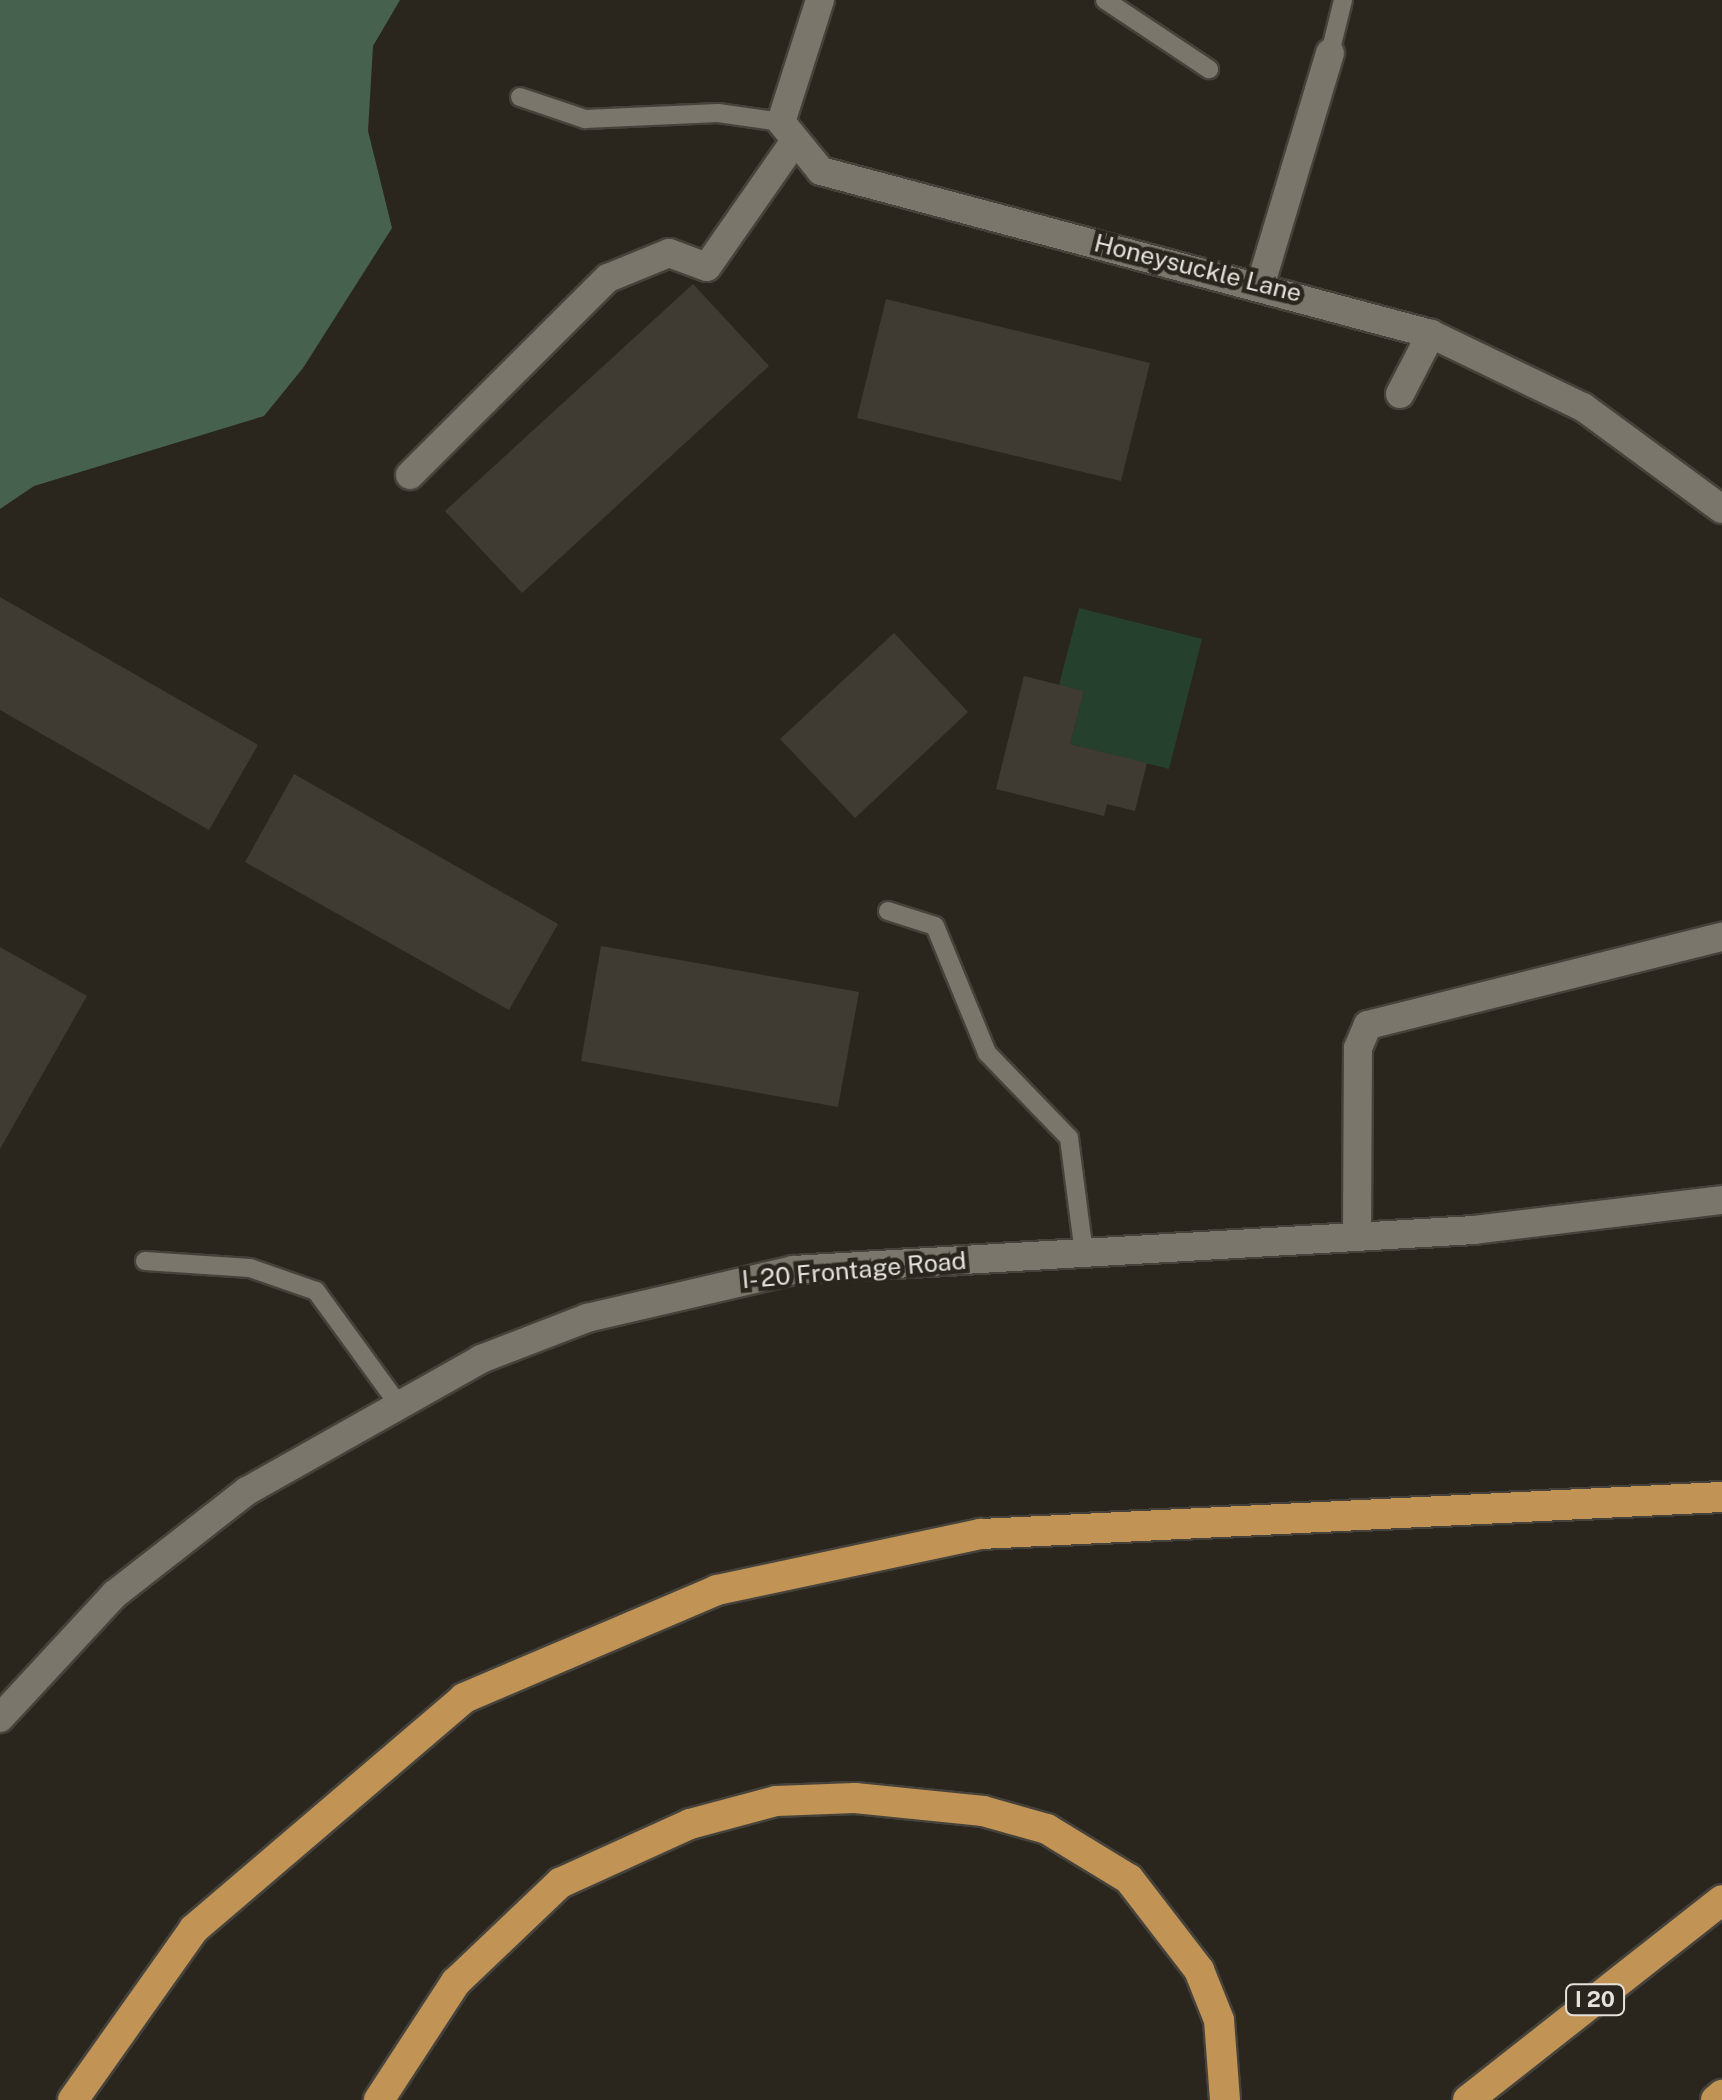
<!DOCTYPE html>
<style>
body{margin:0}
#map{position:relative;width:1722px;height:2100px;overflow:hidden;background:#2a261e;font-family:"Public Sans",sans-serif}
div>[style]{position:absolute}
.green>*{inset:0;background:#26402e}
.forest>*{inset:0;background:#46624e}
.building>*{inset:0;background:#3f3b32}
.roads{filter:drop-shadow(2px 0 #45423b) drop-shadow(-2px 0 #45423b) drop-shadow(0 2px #45423b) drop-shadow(0 -2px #45423b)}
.service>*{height:18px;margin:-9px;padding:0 9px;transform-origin:9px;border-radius:9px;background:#7b766c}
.minor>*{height:28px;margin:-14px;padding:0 14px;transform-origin:14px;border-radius:14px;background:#7b766c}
.motorway>*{height:30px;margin:-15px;padding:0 15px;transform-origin:15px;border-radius:15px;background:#c19455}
span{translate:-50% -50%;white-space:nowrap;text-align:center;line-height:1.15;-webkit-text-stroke:9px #2a261e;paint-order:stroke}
.shield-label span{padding:2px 8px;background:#2a261e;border:2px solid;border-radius:8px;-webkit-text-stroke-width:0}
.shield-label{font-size:22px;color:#e5e2dc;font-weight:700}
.street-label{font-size:25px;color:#e5e2dc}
</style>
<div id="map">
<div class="green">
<div style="clip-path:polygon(1079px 608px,1202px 639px,1169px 769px,1070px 744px,1084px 691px,1059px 685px)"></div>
</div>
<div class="forest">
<div style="clip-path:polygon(0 0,400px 0,373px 46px,368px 131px,392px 228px,303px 368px,264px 416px,34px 486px,0 509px)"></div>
</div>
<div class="building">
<div style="clip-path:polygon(693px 284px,769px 366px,522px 593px,445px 511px)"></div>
<div style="clip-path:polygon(886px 299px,1150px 363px,1121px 481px,857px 418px)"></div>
<div style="clip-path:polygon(0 597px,258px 745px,209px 830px,0 710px)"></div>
<div style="clip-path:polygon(894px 633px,968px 712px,855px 818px,780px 739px)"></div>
<div style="clip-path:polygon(1024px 676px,1084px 691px,1070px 744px,1147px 763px,1135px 811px,1107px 804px,1104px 816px,996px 789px)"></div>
<div style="clip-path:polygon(294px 774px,558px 924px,509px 1010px,245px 862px)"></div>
<div style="clip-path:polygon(601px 946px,859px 992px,838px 1107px,581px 1061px)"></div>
<div style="clip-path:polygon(0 947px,87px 996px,0 1149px)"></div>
</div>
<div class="roads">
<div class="service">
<div style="left:1105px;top:0;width:125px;rotate:33.6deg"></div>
<div style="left:1330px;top:53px;width:55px;rotate:-76.2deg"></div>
<div style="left:520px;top:97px;width:69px;rotate:18.7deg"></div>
<div style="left:585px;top:119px;width:133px;rotate:-2.6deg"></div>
<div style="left:718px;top:113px;width:64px;rotate:8.1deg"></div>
<div style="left:888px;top:911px;width:49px;rotate:17.7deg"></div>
<div style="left:935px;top:926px;width:137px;rotate:67.7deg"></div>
<div style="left:987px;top:1053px;width:118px;rotate:46deg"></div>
<div style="left:1069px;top:1138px;width:116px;rotate:82.6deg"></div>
<div style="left:145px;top:1261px;width:105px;rotate:3.8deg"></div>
<div style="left:250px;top:1268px;width:70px;rotate:19.2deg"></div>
<div style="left:316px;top:1291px;width:140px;rotate:54deg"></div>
</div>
<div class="minor">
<div style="left:820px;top:0;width:128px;rotate:107.7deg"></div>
<div style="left:781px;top:122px;width:63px;rotate:50.8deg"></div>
<div style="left:821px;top:171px;width:631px;rotate:14.96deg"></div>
<div style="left:1431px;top:334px;width:169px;rotate:25.7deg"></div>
<div style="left:1583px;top:407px;width:172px;rotate:36.3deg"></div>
<div style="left:1261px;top:283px;width:240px;rotate:-73.3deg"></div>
<div style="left:1400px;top:394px;width:68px;rotate:-62.7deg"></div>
<div style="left:410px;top:475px;width:279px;rotate:-44.9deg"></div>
<div style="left:608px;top:278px;width:66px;rotate:-22.3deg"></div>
<div style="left:669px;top:253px;width:40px;rotate:20.2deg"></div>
<div style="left:707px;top:267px;width:149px;rotate:-55.1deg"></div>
<div style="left:1357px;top:1235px;width:187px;rotate:-89.7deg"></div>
<div style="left:1358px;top:1048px;width:25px;rotate:-67deg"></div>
<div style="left:1368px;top:1025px;width:365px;rotate:-14deg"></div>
<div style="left:0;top:1718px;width:169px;rotate:-47.2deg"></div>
<div style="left:115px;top:1594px;width:167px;rotate:-38deg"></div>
<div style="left:247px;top:1491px;width:269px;rotate:-29.4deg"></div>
<div style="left:481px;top:1359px;width:114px;rotate:-21.1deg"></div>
<div style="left:587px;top:1318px;width:212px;rotate:-13.1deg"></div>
<div style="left:793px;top:1270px;width:682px;rotate:-3.36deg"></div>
<div style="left:1474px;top:1230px;width:250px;rotate:-6.9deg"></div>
</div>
<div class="motorway">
<div style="left:73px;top:2100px;width:209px;rotate:-54.7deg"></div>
<div style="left:194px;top:1929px;width:355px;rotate:-40.5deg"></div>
<div style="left:464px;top:1698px;width:275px;rotate:-23.1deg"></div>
<div style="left:717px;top:1590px;width:270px;rotate:-12deg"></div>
<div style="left:981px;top:1534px;width:742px;rotate:-2.86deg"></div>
<div style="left:379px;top:2100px;width:141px;rotate:-56.9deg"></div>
<div style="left:456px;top:1982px;width:144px;rotate:-43.6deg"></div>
<div style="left:560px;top:1883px;width:143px;rotate:-24.4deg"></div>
<div style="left:690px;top:1824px;width:89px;rotate:-15deg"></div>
<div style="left:776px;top:1801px;width:79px;rotate:-2.2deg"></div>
<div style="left:855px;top:1798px;width:129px;rotate:5.8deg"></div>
<div style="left:983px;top:1811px;width:66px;rotate:15.7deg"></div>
<div style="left:1047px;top:1829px;width:96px;rotate:31.4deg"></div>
<div style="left:1129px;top:1879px;width:115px;rotate:52.4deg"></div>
<div style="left:1199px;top:1970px;width:54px;rotate:68.2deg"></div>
<div style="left:1219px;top:2020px;width:80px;rotate:85.7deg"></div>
<div style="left:1468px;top:2100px;width:323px;rotate:-38.2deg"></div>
<div style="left:1716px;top:2100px;width:8px;rotate:-40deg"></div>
</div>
</div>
<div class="shield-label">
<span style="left:1595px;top:2000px">I 20</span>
</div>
<div class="street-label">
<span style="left:1198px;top:268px;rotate:14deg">Honeysuckle Lane</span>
<span style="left:854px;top:1270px;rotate:-5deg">I- 20 Frontage Road</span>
</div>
</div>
